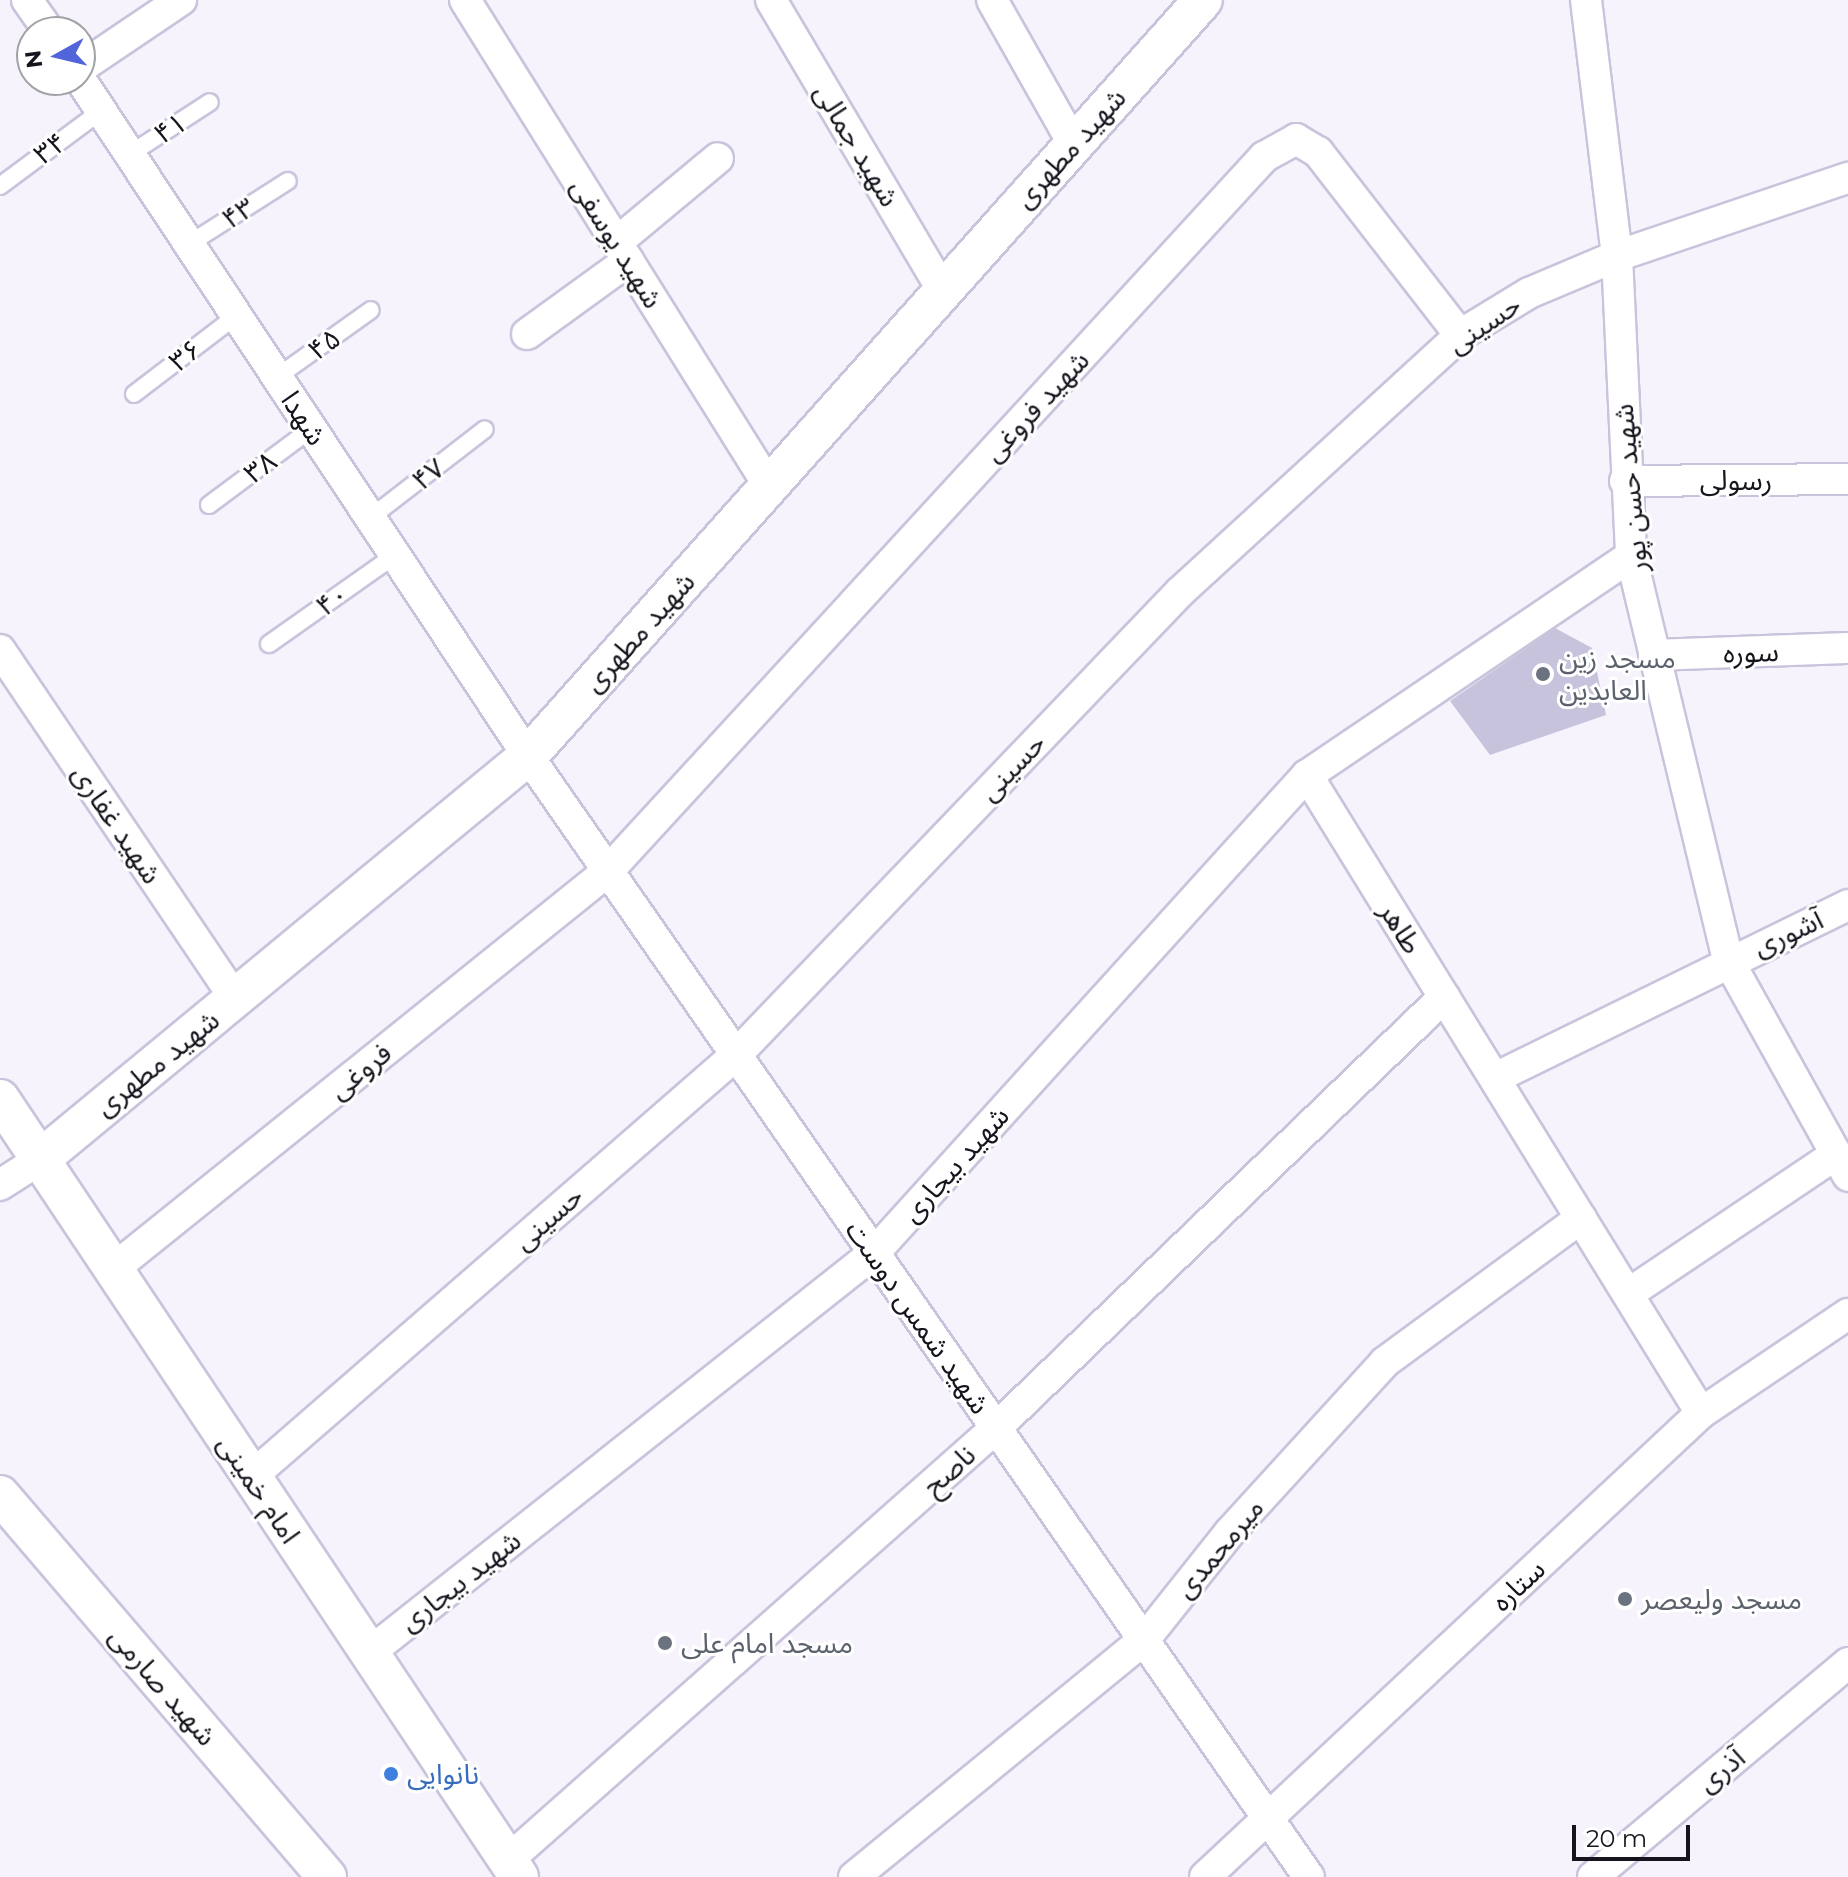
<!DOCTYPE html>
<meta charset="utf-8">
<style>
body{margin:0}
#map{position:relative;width:1848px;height:1877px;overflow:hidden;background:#f6f3fd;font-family:Montserrat,"Noto Sans Arabic",sans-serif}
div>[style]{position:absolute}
.building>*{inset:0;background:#c8c3dc}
.roads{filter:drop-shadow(2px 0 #cac3dc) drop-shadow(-2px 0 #cac3dc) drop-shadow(0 2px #cac3dc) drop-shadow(0 -2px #cac3dc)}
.service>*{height:16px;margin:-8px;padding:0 8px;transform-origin:8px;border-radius:8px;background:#fff}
.minor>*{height:30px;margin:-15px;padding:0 15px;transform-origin:15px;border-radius:15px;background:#fff}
.tertiary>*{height:38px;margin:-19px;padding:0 19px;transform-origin:19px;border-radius:19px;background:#fff}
.dots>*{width:22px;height:22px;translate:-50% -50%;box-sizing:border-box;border:4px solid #fff;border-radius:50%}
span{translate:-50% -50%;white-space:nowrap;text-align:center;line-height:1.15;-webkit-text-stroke:6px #fff;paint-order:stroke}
.street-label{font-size:28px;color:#17141d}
.worship-label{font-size:28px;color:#5b616d}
.left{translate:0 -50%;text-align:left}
.shop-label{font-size:28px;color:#366cbe}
.north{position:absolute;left:16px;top:16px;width:80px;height:80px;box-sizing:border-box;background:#fff;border:2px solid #a2a1a5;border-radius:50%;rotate:262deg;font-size:22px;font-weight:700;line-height:32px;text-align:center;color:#17141d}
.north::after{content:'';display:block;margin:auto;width:28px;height:36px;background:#5264da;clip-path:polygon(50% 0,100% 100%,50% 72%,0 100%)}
.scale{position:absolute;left:1572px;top:1825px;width:118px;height:36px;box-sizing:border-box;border:4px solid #17141d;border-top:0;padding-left:10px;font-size:24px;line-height:28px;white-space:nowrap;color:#17141d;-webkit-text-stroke:6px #fff;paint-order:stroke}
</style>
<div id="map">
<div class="building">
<div style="clip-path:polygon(1555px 628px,1592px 648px,1606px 715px,1490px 755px,1450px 701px)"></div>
</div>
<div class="roads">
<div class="service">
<div style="left:130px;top:154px;width:95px;rotate:-33deg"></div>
<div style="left:0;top:186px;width:126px;rotate:-36.6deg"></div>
<div style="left:189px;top:244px;width:117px;rotate:-32.5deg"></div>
<div style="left:277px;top:377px;width:115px;rotate:-35.5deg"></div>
<div style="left:134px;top:394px;width:128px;rotate:-37.4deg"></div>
<div style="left:209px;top:505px;width:127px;rotate:-36.7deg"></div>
<div style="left:370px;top:518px;width:145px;rotate:-37.7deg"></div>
<div style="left:269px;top:644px;width:154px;rotate:-35.2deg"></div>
</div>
<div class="minor">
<div style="left:27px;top:0;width:39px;rotate:55deg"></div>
<div style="left:465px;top:0;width:573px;rotate:57.97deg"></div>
<div style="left:771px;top:0;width:338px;rotate:59.4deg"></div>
<div style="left:992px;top:0;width:167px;rotate:60.5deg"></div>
<div style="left:1586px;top:0;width:258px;rotate:83.1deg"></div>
<div style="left:1617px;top:256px;width:300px;rotate:87.3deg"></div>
<div style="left:1631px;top:556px;width:415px;rotate:76.5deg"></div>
<div style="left:1728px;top:960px;width:247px;rotate:60.9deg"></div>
<div style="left:80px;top:68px;width:122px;rotate:-34deg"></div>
<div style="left:80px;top:79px;width:812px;rotate:56.51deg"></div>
<div style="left:528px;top:756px;width:1366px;rotate:55.14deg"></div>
<div style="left:617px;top:242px;width:131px;rotate:-39.7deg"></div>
<div style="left:527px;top:334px;width:125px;rotate:-35.9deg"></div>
<div style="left:1625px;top:481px;width:223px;rotate:-0.5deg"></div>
<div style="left:1631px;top:556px;width:391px;rotate:145.9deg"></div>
<div style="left:1307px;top:775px;width:750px;rotate:58.3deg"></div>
<div style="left:0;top:650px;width:421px;rotate:56deg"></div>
<div style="left:1654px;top:655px;width:194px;rotate:-2.1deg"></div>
<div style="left:1495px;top:1078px;width:393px;rotate:-26.1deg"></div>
<div style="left:0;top:1185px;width:46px;rotate:-32.7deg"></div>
<div style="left:112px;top:1270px;width:637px;rotate:-38.81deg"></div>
<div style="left:608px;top:871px;width:970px;rotate:-47.42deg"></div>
<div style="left:1264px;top:157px;width:37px;rotate:-29deg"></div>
<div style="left:1296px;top:139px;width:26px;rotate:31deg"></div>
<div style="left:1318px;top:152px;width:232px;rotate:52.2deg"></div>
<div style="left:1628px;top:1294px;width:251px;rotate:-33.9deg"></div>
<div style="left:251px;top:1477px;width:643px;rotate:-41.03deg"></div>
<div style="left:736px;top:1055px;width:641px;rotate:-46.2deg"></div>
<div style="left:1180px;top:592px;width:380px;rotate:-42.5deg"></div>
<div style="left:1460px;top:335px;width:81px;rotate:-31.3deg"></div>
<div style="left:1529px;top:293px;width:95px;rotate:-22.8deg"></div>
<div style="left:1617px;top:256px;width:244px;rotate:-18.7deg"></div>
<div style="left:369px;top:1653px;width:644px;rotate:-38.38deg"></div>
<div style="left:874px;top:1253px;width:645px;rotate:-47.83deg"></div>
<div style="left:508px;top:1860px;width:652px;rotate:-41.52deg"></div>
<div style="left:996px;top:1428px;width:622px;rotate:-43.89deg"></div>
<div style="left:854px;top:1877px;width:375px;rotate:-39.3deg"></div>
<div style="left:1144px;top:1640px;width:137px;rotate:-51.5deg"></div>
<div style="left:1229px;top:1533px;width:231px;rotate:-47.6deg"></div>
<div style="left:1385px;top:1362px;width:243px;rotate:-36.3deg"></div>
<div style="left:1205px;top:1877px;width:679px;rotate:-43.09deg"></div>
<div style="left:1701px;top:1413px;width:177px;rotate:-34deg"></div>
<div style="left:1593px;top:1877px;width:333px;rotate:-40deg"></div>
</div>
<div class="tertiary">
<div style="left:0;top:1099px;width:935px;rotate:56.29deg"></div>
<div style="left:39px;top:1160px;width:634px;rotate:-39.56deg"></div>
<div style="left:528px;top:756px;width:1013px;rotate:-48.24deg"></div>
<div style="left:0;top:1495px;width:503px;rotate:49.44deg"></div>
</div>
</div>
<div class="dots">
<div style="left:1543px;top:674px;background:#6b7280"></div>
<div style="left:1625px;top:1599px;background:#6b7280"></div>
<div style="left:665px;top:1643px;background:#6b7280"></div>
<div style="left:391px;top:1774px;background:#3f7fe0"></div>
</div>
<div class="street-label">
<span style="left:170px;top:128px;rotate:-33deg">۴۱</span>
<span style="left:857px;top:145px;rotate:59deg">شهید جمالی</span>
<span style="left:50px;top:148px;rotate:-36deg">۳۴</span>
<span style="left:1070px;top:148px;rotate:-48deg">شهید مطهری</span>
<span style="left:238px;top:213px;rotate:-32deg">۴۳</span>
<span style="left:617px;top:243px;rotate:58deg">شهید یوسفی</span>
<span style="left:1484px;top:324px;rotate:-34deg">حسینی</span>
<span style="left:324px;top:344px;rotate:-36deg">۴۵</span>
<span style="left:185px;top:355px;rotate:-38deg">۳۶</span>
<span style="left:1036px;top:406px;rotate:-47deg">شهید فروغی</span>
<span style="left:304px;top:418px;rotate:57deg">شهدا</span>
<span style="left:260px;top:467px;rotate:-37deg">۳۸</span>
<span style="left:428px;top:474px;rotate:-38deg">۴۷</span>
<span style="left:1736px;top:480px">رسولی</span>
<span style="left:1630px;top:488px;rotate:-95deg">شهید حسن پور</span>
<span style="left:332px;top:600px;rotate:-35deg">۴۰</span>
<span style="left:639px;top:632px;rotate:-48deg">شهید مطهری</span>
<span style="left:1751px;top:652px;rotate:-2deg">سوره</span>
<span style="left:1012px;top:767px;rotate:-46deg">حسینی</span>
<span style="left:117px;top:824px;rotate:56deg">شهید غفاری</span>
<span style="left:1401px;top:928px;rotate:58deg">طاهر</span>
<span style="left:1788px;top:933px;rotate:-25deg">آشوری</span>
<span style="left:157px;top:1063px;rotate:-39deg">شهید مطهری</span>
<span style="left:360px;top:1071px;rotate:-39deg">فروغی</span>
<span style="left:955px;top:1164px;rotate:-48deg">شهید بیجاری</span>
<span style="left:548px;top:1218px;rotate:-41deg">حسینی</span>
<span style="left:918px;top:1317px;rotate:55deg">شهید شمس دوست</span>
<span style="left:949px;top:1470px;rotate:-42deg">ناصح</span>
<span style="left:259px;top:1489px;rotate:56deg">امام خمینی</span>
<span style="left:1219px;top:1548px;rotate:-50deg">میرمحمدی</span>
<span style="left:460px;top:1581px;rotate:-38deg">شهید بیجاری</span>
<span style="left:1518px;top:1585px;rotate:-43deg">ستاره</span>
<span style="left:163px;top:1686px;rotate:49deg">شهید صارمی</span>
<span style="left:1721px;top:1770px;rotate:-40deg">آذری</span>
</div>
<div class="worship-label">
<span class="left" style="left:1559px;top:674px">مسجد زین<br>العابدین</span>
<span class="left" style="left:1641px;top:1599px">مسجد ولیعصر</span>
<span class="left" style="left:681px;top:1643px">مسجد امام علی</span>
</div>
<div class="shop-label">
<span class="left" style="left:407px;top:1774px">نانوایی</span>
</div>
<div class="north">N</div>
<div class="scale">20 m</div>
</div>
